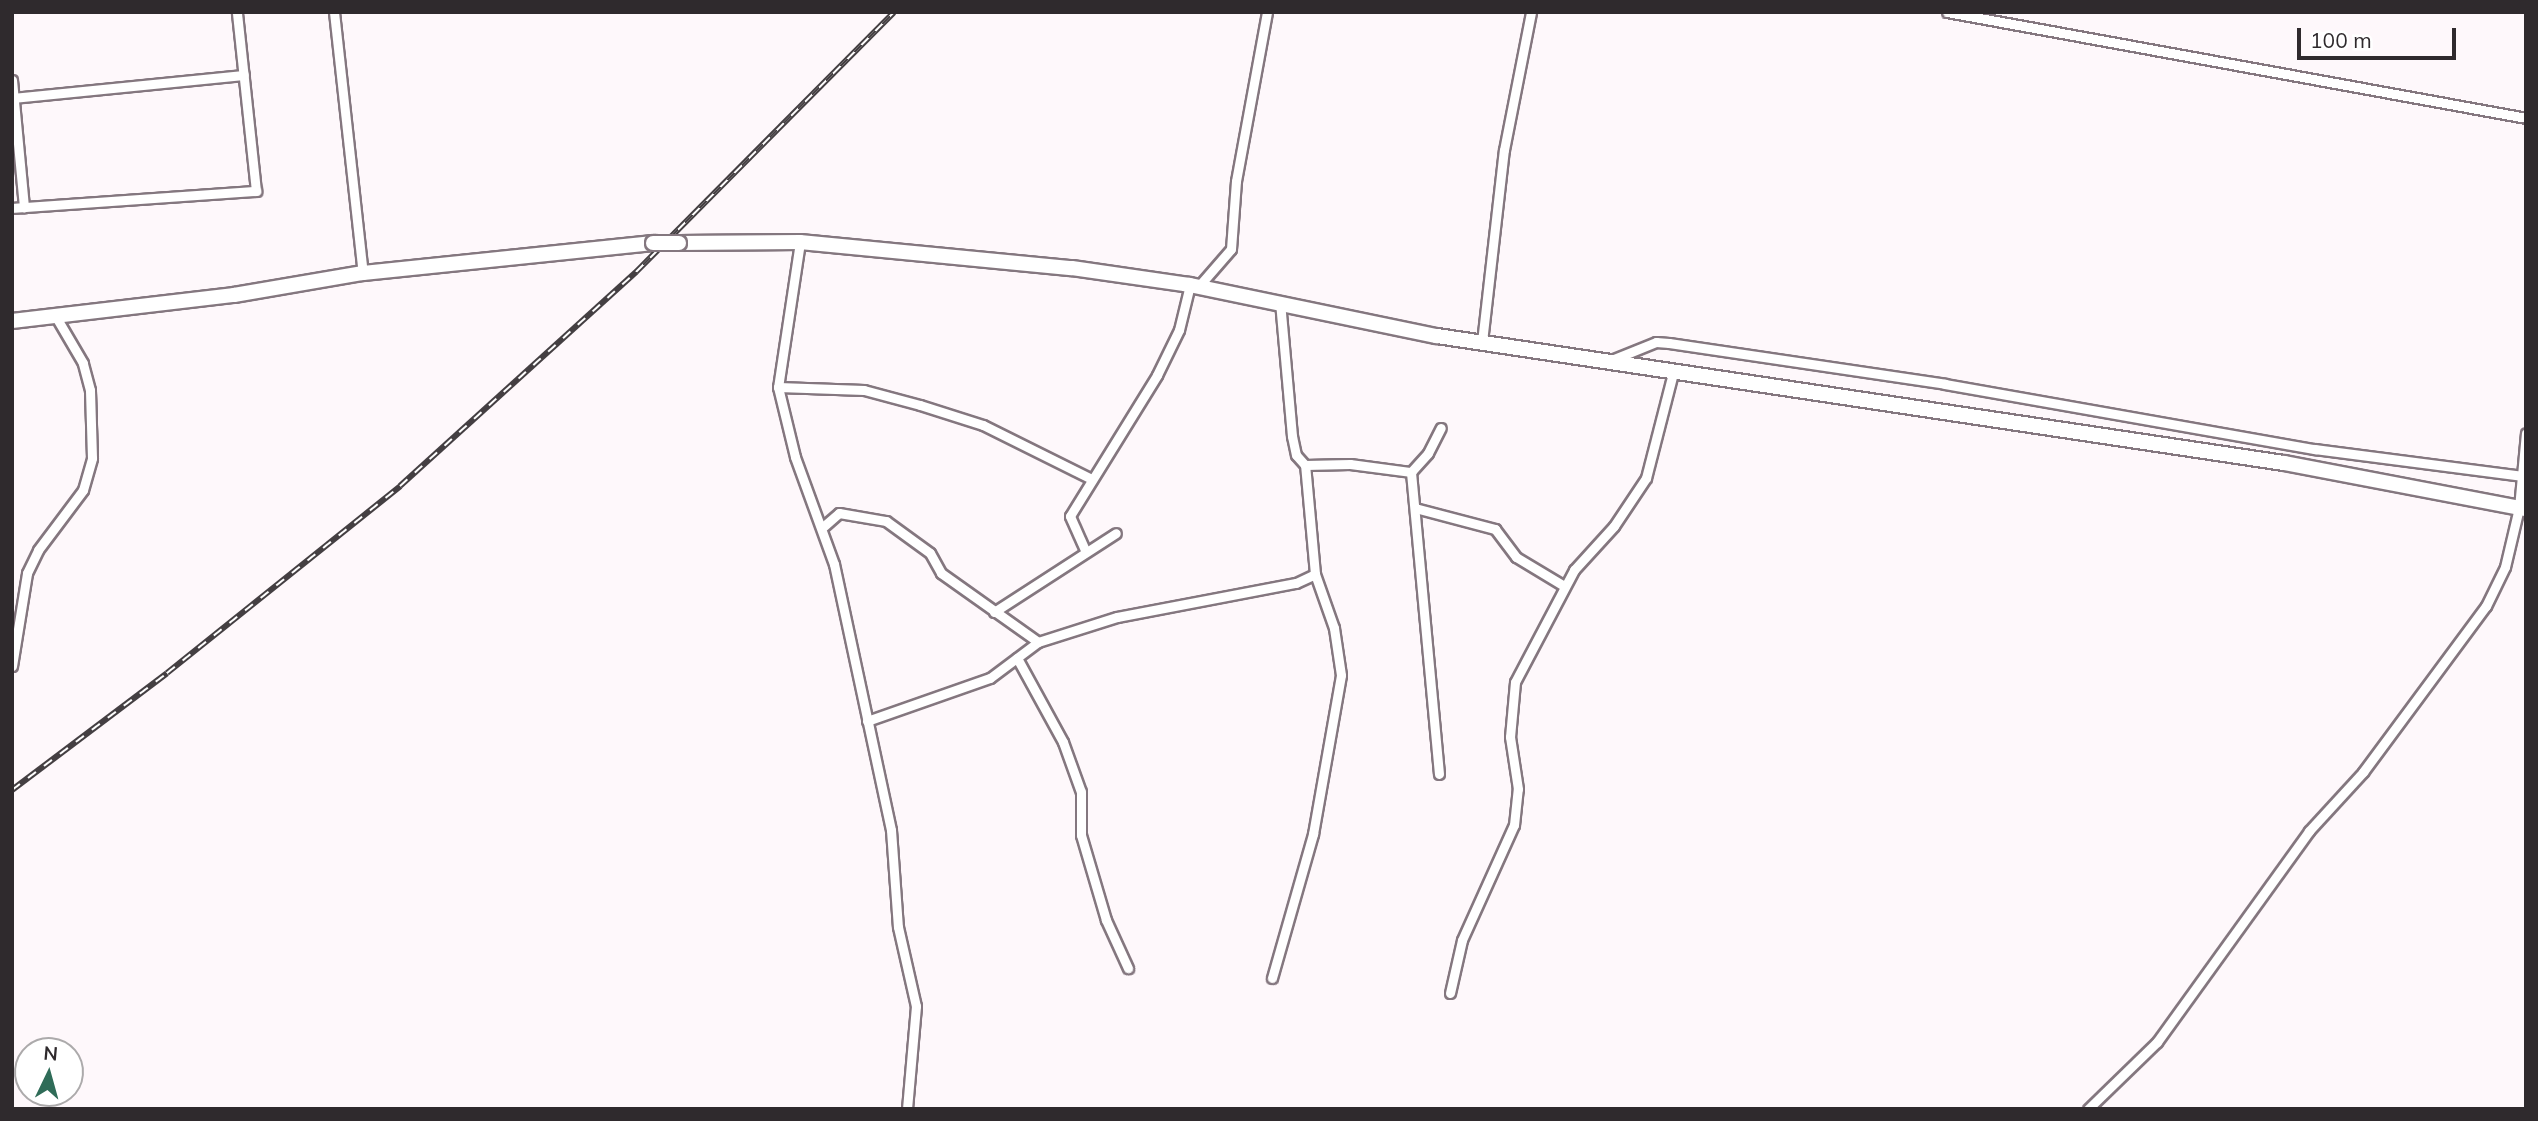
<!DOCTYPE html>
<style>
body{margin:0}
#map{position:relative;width:2538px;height:1121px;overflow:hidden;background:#fef8fb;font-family:Mulish,sans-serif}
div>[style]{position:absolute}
.roads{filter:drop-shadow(2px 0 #84777f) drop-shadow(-2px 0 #84777f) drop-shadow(0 2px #84777f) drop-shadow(0 -2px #84777f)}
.minor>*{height:9px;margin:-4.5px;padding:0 4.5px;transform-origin:4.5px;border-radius:4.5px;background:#fff}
.primary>*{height:14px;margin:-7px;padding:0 7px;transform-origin:7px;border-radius:7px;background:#fff}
.rail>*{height:6px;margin-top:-3px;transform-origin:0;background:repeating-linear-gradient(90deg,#fff 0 10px,#443f42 0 20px);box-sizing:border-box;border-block:2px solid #443f42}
.bridges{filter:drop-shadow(2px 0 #84777f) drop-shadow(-2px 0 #84777f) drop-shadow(0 2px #84777f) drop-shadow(0 -2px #84777f)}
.primary-bridge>*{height:14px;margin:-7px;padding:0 7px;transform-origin:7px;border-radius:7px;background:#fff}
span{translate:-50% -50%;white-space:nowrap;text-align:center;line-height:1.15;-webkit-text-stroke:5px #fff;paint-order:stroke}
.frame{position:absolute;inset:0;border:14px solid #2f2a2d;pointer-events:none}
.north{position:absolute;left:14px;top:1037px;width:70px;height:70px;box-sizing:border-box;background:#fff;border:2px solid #acaaab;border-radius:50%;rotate:5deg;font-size:19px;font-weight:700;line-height:28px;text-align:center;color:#2f2a2d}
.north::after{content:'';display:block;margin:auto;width:24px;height:32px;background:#2f6c58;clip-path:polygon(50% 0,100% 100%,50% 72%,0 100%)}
.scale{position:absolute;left:2297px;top:28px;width:159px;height:32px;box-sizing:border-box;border:4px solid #2f2a2d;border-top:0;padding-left:9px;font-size:21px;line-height:24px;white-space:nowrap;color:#2f2a2d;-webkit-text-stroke:5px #fff;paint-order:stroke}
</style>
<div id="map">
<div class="roads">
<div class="minor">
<div style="left:334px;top:12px;width:263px;rotate:83.7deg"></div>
<div style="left:1947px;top:12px;width:589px;rotate:10.37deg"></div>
<div style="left:12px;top:80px;width:128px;rotate:84.6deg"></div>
<div style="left:12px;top:98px;width:233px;rotate:-5.7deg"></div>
<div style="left:12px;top:208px;width:245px;rotate:-4deg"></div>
<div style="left:256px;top:191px;width:180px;rotate:-96.1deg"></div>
<div style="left:800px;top:242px;width:147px;rotate:98.6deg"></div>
<div style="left:778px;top:387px;width:72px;rotate:76.3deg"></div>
<div style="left:795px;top:457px;width:114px;rotate:70deg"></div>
<div style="left:834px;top:564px;width:272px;rotate:77.9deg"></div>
<div style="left:891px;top:830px;width:97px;rotate:85.9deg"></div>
<div style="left:898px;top:927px;width:81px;rotate:77.2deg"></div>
<div style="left:916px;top:1006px;width:103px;rotate:95deg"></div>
<div style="left:1198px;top:287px;width:50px;rotate:-49deg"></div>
<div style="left:1231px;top:249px;width:68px;rotate:-85.8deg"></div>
<div style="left:1236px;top:181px;width:172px;rotate:-79.6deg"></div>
<div style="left:1482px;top:342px;width:193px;rotate:-83.5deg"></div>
<div style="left:1504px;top:150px;width:141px;rotate:-78.9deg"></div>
<div style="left:1609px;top:361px;width:51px;rotate:-22deg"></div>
<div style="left:1656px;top:342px;width:13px;rotate:4deg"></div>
<div style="left:1669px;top:343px;width:279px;rotate:8.4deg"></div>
<div style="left:1945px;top:384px;width:376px;rotate:10deg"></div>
<div style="left:2315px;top:449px;width:211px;rotate:7.4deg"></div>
<div style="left:778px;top:387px;width:86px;rotate:2deg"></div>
<div style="left:864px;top:390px;width:58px;rotate:15deg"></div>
<div style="left:920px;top:405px;width:66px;rotate:17.6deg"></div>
<div style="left:983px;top:425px;width:119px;rotate:26.4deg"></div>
<div style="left:1305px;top:465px;width:45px;rotate:-1.3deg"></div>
<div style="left:1350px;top:464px;width:62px;rotate:7.5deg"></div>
<div style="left:1415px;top:508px;width:83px;rotate:14.7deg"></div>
<div style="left:1495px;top:529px;width:35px;rotate:53deg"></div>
<div style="left:1516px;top:557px;width:56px;rotate:31.1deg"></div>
<div style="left:824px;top:526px;width:20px;rotate:-41deg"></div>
<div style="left:839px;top:513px;width:48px;rotate:9.7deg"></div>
<div style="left:886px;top:521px;width:54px;rotate:36deg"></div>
<div style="left:930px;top:553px;width:23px;rotate:61deg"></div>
<div style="left:941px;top:573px;width:119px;rotate:35.4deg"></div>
<div style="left:1085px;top:550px;width:37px;rotate:-114deg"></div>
<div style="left:1070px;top:516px;width:166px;rotate:-58.3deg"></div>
<div style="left:1157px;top:375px;width:50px;rotate:-63.9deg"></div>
<div style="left:1179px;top:330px;width:46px;rotate:-76.3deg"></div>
<div style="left:994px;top:612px;width:145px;rotate:-32.9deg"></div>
<div style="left:1017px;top:658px;width:96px;rotate:61.3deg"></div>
<div style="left:1063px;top:742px;width:53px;rotate:70.2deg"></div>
<div style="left:1081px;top:792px;width:43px;rotate:90deg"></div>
<div style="left:1081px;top:835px;width:89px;rotate:73.6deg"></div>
<div style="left:1106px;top:920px;width:53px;rotate:65.4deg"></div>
<div style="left:12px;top:666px;width:94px;rotate:-80.8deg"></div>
<div style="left:27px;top:573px;width:25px;rotate:-64deg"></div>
<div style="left:38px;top:550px;width:75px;rotate:-53.1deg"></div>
<div style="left:83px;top:490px;width:33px;rotate:-74deg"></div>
<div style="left:92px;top:458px;width:68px;rotate:-91.7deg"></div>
<div style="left:90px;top:390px;width:28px;rotate:-105deg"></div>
<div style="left:83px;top:363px;width:53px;rotate:-120.4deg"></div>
<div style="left:867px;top:721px;width:130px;rotate:-19.3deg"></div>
<div style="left:990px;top:678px;width:60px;rotate:-36.9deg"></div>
<div style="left:1038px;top:642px;width:83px;rotate:-17.6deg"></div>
<div style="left:1117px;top:617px;width:182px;rotate:-10.8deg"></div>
<div style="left:1296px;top:583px;width:21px;rotate:-25deg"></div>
<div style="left:1439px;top:774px;width:303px;rotate:-95.3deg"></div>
<div style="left:1411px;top:472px;width:25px;rotate:-48deg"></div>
<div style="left:1428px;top:453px;width:28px;rotate:-63deg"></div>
<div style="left:1272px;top:978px;width:150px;rotate:-74.1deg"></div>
<div style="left:1313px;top:834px;width:161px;rotate:-80deg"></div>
<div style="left:1341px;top:675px;width:48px;rotate:-98.5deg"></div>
<div style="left:1334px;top:628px;width:57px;rotate:-109.4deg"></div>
<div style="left:1315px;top:574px;width:109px;rotate:-95.2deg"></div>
<div style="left:1305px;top:465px;width:13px;rotate:-132deg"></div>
<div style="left:1296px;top:455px;width:19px;rotate:-102deg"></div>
<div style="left:1292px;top:436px;width:135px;rotate:-95.1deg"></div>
<div style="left:1450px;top:993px;width:54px;rotate:-77.2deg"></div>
<div style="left:1462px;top:940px;width:126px;rotate:-65.7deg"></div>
<div style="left:1514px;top:825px;width:36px;rotate:-84deg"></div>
<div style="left:1518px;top:789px;width:53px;rotate:-98.7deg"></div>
<div style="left:1510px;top:737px;width:55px;rotate:-84.8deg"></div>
<div style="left:1515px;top:682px;width:127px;rotate:-62.2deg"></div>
<div style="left:1574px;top:570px;width:59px;rotate:-47.7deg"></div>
<div style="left:1614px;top:526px;width:58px;rotate:-56.3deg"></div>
<div style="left:1646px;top:478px;width:108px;rotate:-75.6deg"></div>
<div style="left:2088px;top:1109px;width:96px;rotate:-44.2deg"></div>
<div style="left:2157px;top:1042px;width:260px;rotate:-54.2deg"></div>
<div style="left:2309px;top:831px;width:80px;rotate:-47.5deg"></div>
<div style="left:2363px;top:772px;width:207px;rotate:-53.5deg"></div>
<div style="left:2486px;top:606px;width:43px;rotate:-64deg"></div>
<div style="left:2505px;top:567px;width:61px;rotate:-76.7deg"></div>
<div style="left:2519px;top:508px;width:75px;rotate:-84.7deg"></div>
</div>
<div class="primary">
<div style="left:679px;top:243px;width:121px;rotate:-0.5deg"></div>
<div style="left:800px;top:242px;width:273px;rotate:5.5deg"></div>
<div style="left:1072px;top:268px;width:119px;rotate:8.2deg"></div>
<div style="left:1190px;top:285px;width:252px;rotate:11.7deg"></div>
<div style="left:1437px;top:336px;width:856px;rotate:8.53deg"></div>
<div style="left:2284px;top:463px;width:246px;rotate:10.8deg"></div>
<div style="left:12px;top:321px;width:224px;rotate:-6.7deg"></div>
<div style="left:234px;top:295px;width:131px;rotate:-9.7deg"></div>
<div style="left:363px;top:273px;width:292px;rotate:-5.9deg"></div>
</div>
</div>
<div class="rail">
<div style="left:12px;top:790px;width:194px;rotate:-37deg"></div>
<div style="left:167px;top:673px;width:299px;rotate:-38.7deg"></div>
<div style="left:400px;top:486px;width:319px;rotate:-42.2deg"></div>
<div style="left:636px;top:272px;width:366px;rotate:-45.2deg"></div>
</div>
<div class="bridges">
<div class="primary-bridge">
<div style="left:653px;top:243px;width:26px"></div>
</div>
</div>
<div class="frame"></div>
<div class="north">N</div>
<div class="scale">100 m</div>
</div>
